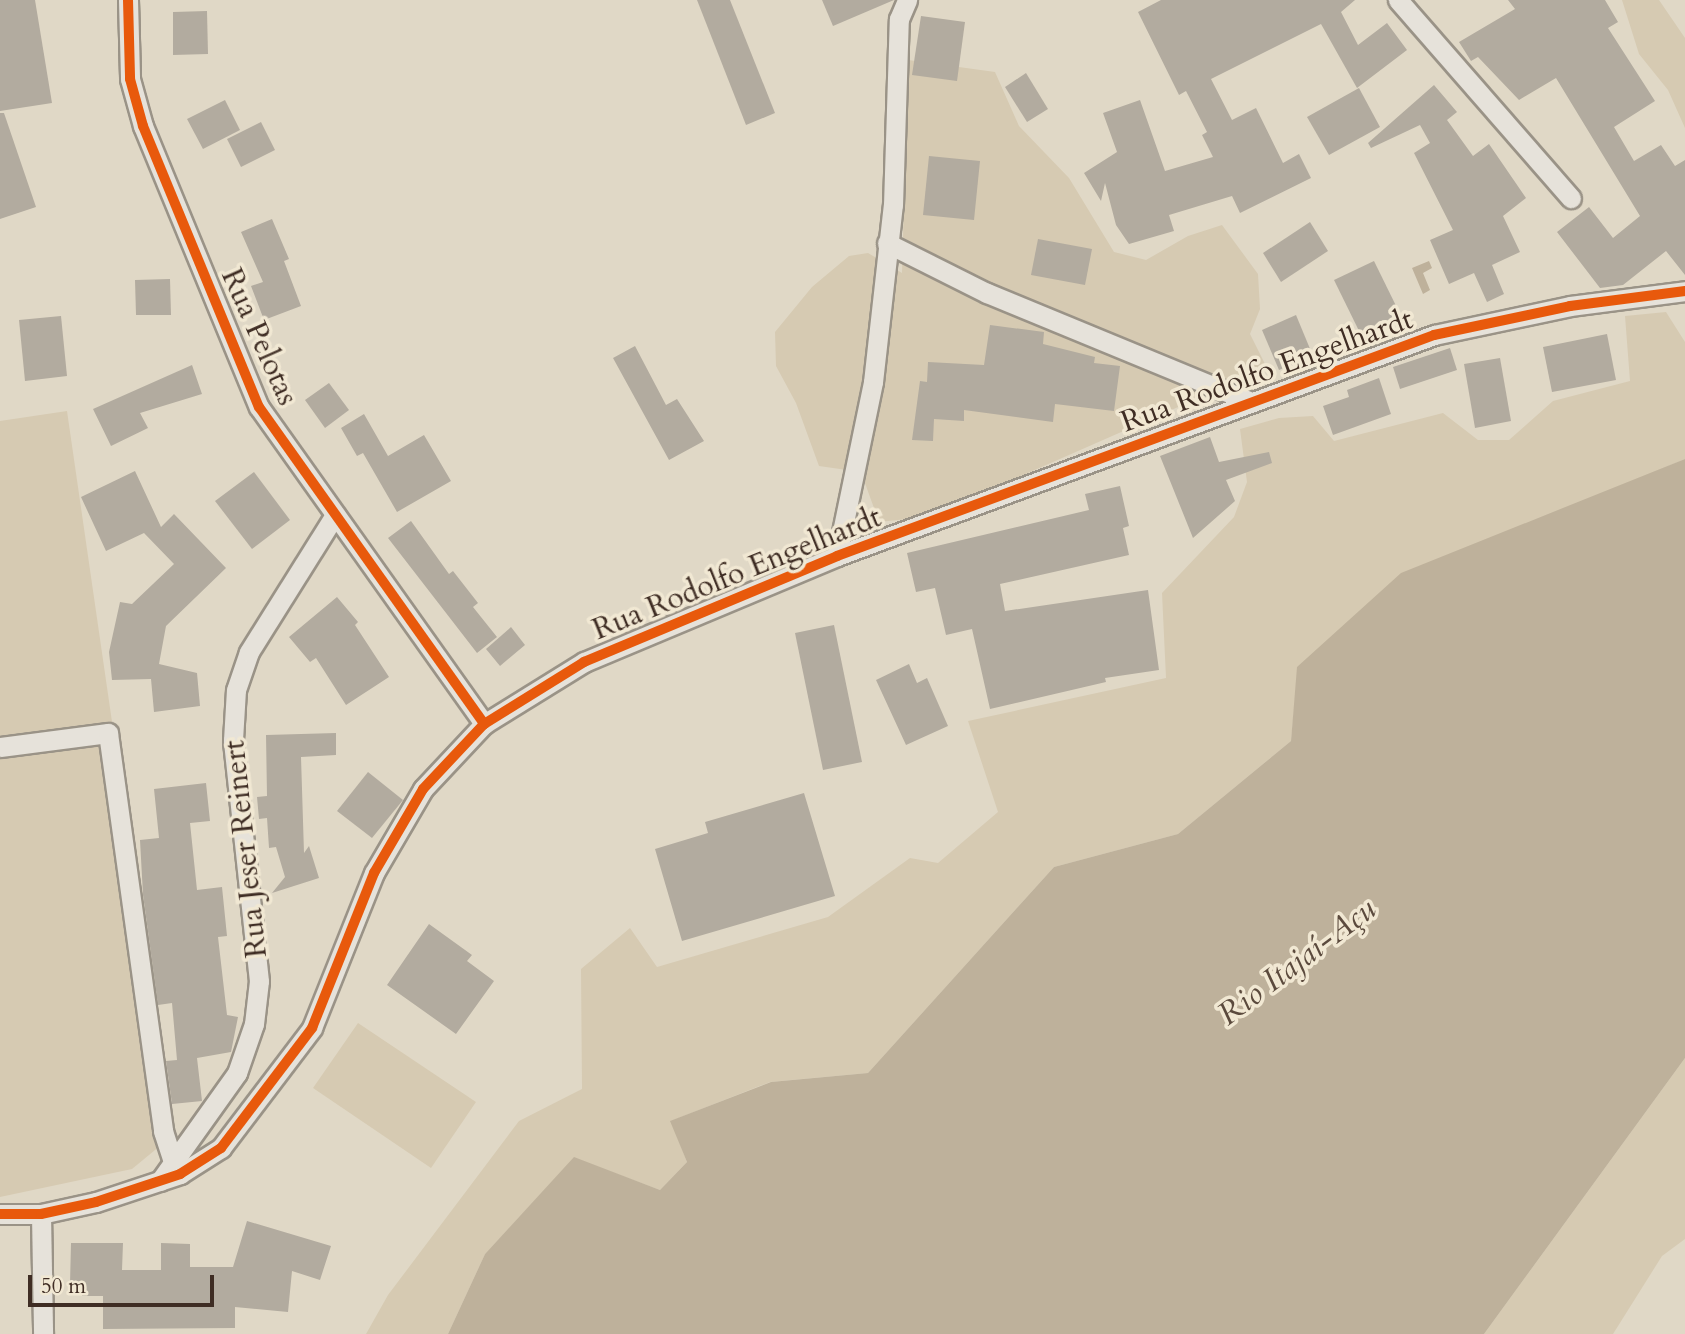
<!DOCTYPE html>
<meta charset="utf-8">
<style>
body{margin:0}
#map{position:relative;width:1685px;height:1334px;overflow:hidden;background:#e0d8c6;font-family:Cardo,serif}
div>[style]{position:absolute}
.green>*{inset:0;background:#d6cab2}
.water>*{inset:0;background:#beb19b}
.building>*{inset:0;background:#b2ab9f}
.roads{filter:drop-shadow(2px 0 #9a9387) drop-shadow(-2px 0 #9a9387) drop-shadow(0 2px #9a9387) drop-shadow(0 -2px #9a9387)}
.minor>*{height:19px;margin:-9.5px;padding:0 9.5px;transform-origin:9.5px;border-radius:9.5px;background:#e6e2da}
.cycleway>*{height:10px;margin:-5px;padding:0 5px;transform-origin:5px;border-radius:5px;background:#e8590c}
span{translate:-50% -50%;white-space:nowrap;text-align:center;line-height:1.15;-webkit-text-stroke:7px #f1e8d3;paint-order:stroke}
.street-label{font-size:30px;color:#3f2d24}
.water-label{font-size:32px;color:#5b4a3d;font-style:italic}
.scale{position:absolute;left:28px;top:1275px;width:186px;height:32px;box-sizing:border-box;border:4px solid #3f2d24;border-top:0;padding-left:9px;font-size:21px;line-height:24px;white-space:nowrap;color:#3f2d24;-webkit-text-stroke:5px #f1e8d3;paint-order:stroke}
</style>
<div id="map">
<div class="green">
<div style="clip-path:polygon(1622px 0,1659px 0,1685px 38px,1685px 128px,1668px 90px,1639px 54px)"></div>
<div style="clip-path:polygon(908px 60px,995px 72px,1019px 126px,1069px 178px,1114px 252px,1146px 260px,1188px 236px,1222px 225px,1258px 274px,1260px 309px,1250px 334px,1267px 368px,996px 487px,907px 519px,879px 522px,861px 472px,819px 466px,796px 403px,776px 366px,775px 332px,812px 287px,849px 256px,868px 253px,902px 273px)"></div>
<div style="clip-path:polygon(1666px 312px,1685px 342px,1685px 459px,1559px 513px,1298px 667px,1291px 741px,1178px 834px,1054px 867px,868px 1073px,770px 1082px,671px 1121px,687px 1162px,660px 1190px,574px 1158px,485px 1254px,448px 1334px,366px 1334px,388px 1295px,519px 1121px,582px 1089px,581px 969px,630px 928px,657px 967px,828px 917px,910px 858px,938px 863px,998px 812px,968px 721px,1166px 678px,1162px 593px,1234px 517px,1247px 482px,1240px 429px,1279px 418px,1313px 416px,1334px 441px,1443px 413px,1478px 440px,1509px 440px,1553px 401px,1630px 381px,1625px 316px)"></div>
<div style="clip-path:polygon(67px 411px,172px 1136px,132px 1169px,0 1197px,0 421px)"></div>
<div style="clip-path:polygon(358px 1023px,476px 1102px,431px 1168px,313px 1088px)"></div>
<div style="clip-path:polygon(1685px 1058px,1685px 1239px,1662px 1256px,1613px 1334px,1484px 1334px)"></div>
</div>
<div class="water">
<div style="clip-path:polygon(1429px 261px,1432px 268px,1423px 273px,1430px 290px,1423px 294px,1412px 268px)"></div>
<div style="clip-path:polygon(1685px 459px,1685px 1058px,1484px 1334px,448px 1334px,485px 1254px,574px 1157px,660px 1190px,687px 1162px,670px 1121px,771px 1082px,868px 1073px,1054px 867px,1178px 834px,1291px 741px,1297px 667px,1401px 573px)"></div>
</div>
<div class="building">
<div style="clip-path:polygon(0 0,35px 0,52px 103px,0 111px)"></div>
<div style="clip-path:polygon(697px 0,730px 0,775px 113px,746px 125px)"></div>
<div style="clip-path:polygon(822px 0,894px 0,833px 26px)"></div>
<div style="clip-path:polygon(1161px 0,1355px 0,1341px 12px,1358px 45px,1387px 23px,1407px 50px,1357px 88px,1321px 24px,1211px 79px,1232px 120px,1256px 108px,1283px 163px,1299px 154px,1311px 178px,1240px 213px,1232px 196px,1169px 215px,1174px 231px,1129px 244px,1116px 225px,1105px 183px,1101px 201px,1084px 173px,1117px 152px,1103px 113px,1140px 100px,1165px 171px,1213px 157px,1202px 135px,1207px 132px,1186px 91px,1179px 95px,1138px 12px)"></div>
<div style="clip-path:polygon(1508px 0,1605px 0,1618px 22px,1608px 28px,1655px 101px,1614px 127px,1634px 161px,1661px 145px,1675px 166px,1685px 160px,1685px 275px,1666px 251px,1623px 285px,1600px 288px,1557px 232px,1589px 207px,1613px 238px,1640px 216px,1556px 78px,1519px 100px,1478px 57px,1471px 61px,1459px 42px,1515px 9px)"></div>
<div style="clip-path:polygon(207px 11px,208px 54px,173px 55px,173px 12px)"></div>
<div style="clip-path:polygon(921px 16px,965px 22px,957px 81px,912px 75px)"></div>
<div style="clip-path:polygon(1026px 73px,1048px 109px,1027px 122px,1005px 87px)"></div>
<div style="clip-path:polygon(1434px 85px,1457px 112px,1447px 120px,1473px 156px,1489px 144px,1526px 198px,1503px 216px,1520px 252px,1492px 265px,1504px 294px,1487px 302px,1474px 273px,1449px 284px,1430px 240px,1453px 230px,1414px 153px,1430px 143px,1420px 125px,1371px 148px,1368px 143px)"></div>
<div style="clip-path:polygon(1359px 88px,1380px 127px,1329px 155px,1307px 117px)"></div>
<div style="clip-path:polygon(225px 100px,240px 130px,203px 149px,187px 119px)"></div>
<div style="clip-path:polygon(0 113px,4px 113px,36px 207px,0 219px)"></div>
<div style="clip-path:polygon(261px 122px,275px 150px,241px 167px,227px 139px)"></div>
<div style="clip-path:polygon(929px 156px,980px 161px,974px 220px,923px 215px)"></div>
<div style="clip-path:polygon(272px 219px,289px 259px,284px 261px,301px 306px,264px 320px,251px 286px,263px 282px,241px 232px)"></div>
<div style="clip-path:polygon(1310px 222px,1328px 251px,1281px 282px,1263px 253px)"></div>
<div style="clip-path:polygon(1038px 239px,1092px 249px,1085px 285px,1031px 275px)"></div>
<div style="clip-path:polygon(1374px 261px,1402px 318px,1362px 337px,1334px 280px)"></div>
<div style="clip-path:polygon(170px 279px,171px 315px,136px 315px,135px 280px)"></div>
<div style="clip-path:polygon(1296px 315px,1313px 356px,1279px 370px,1262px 330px)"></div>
<div style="clip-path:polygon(61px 316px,67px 376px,25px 381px,19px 320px)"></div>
<div style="clip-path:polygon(990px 325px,1044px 332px,1043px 344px,1095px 357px,1094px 363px,1120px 366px,1114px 411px,1055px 404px,1053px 422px,964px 410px,964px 421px,934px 419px,933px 441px,912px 440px,920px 381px,927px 382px,928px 362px,984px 365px)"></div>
<div style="clip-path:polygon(1607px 334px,1616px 380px,1552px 392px,1543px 347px)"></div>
<div style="clip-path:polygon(635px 346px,666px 405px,677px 399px,704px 441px,669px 460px,613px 358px)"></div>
<div style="clip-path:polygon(1450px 348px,1457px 370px,1400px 389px,1393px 367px)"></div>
<div style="clip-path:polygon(1500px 358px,1511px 421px,1475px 428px,1464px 364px)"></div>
<div style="clip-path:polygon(192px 365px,202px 394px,140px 413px,148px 428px,111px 446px,93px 409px)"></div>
<div style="clip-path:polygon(1379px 378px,1391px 414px,1333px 435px,1323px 406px,1349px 397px,1347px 390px)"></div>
<div style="clip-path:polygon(329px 383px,349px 410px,325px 428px,305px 400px)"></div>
<div style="clip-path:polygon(364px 414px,388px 456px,424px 435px,451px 481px,397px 512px,363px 453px,357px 456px,341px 428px)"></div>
<div style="clip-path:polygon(1210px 437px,1219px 462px,1269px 452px,1272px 463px,1226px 480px,1235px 501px,1193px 538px,1160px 456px)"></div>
<div style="clip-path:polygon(135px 471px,161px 527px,174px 514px,226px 568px,166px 626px,159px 664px,197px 673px,200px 706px,154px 712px,151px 679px,112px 680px,109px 652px,120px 602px,132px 604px,174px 564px,144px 533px,106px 551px,81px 497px)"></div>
<div style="clip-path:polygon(254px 472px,290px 520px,252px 549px,215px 501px)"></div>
<div style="clip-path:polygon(1120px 486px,1129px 526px,1123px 528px,1129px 555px,1000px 584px,1005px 611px,1148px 590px,1159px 670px,1105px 678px,1106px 682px,990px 709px,972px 629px,946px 635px,935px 588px,916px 592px,907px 553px,1089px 510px,1085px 494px)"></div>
<div style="clip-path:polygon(411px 521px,449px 574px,453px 571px,478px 603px,473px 607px,497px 637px,477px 653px,388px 538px)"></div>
<div style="clip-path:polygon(337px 597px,358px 622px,355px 625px,389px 677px,346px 705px,316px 658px,310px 662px,289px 637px)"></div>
<div style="clip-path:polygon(834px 625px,862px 762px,823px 770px,795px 633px)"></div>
<div style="clip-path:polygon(511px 627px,525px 645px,500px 666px,486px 649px)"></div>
<div style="clip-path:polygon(909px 664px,917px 683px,927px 678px,948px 726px,906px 745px,876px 680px)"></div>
<div style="clip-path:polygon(336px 733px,336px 755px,301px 757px,304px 853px,309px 846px,319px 878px,272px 893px,285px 877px,276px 847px,269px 848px,267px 818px,259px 819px,257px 797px,267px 796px,266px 735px)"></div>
<div style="clip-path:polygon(368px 772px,403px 800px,372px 838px,337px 811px)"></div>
<div style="clip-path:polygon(206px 783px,210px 821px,190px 823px,197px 890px,222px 887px,227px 936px,218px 937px,227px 1015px,238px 1017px,231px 1052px,197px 1058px,202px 1101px,172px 1104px,166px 1061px,177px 1060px,172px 1003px,158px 1005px,143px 895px,140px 840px,159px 838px,154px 789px)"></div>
<div style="clip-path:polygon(804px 793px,835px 896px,682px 941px,655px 849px,708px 833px,705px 822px)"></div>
<div style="clip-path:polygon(429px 924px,472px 955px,467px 961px,494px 981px,456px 1034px,387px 985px)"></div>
<div style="clip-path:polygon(247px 1221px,331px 1246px,320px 1280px,292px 1271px,288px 1312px,235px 1307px,235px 1328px,103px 1329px,103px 1296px,82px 1296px,82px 1284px,70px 1284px,71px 1243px,123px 1243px,122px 1270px,161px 1270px,161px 1243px,190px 1244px,190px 1267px,233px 1267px)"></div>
</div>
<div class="roads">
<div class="minor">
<div style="left:128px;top:0;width:79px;rotate:88.5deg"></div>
<div style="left:130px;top:79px;width:49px;rotate:74.5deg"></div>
<div style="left:143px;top:126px;width:304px;rotate:67.6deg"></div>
<div style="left:259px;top:407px;width:389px;rotate:54.6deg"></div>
<div style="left:1398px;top:0;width:263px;rotate:48.9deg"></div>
<div style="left:887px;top:243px;width:112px;rotate:26.6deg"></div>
<div style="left:987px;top:293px;width:283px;rotate:22.4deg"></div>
<div style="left:837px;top:556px;width:178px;rotate:-78.3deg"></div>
<div style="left:873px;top:382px;width:178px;rotate:-83.6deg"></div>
<div style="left:893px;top:205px;width:186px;rotate:-88.2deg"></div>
<div style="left:899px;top:19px;width:21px;rotate:-67deg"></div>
<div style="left:0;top:747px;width:109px;rotate:-7.4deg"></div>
<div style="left:108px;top:733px;width:402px;rotate:82.1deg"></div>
<div style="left:163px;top:1131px;width:28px;rotate:72deg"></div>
<div style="left:160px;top:1181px;width:133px;rotate:-54.5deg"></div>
<div style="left:237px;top:1073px;width:52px;rotate:-70.9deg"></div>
<div style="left:254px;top:1024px;width:43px;rotate:-83.4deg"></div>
<div style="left:259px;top:981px;width:242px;rotate:-96.2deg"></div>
<div style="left:233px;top:740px;width:50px;rotate:-86.6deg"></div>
<div style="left:236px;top:690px;width:40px;rotate:-71.1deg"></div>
<div style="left:249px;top:652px;width:162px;rotate:-57.9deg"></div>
<div style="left:0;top:1214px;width:41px"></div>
<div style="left:41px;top:1214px;width:56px;rotate:-12.3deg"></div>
<div style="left:96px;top:1202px;width:89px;rotate:-18.4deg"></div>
<div style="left:180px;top:1174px;width:49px;rotate:-32.4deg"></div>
<div style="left:221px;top:1148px;width:151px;rotate:-52.8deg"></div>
<div style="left:312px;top:1028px;width:167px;rotate:-68.2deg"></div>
<div style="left:374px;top:873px;width:97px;rotate:-59.7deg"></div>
<div style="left:423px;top:789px;width:89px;rotate:-46.8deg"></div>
<div style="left:484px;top:724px;width:118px;rotate:-31.8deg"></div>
<div style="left:584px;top:662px;width:274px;rotate:-22.7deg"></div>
<div style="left:837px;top:556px;width:637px;rotate:-20.31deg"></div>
<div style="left:1434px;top:335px;width:139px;rotate:-12deg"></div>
<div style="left:1570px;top:306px;width:116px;rotate:-7.4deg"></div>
<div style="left:41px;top:1214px;width:120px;rotate:89deg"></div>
</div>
</div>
<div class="cycleway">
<div style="left:128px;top:0;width:79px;rotate:88.5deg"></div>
<div style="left:130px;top:79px;width:49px;rotate:74.5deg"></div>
<div style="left:143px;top:126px;width:304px;rotate:67.6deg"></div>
<div style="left:259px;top:407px;width:389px;rotate:54.6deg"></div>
<div style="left:0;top:1214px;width:41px"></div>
<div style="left:41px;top:1214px;width:56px;rotate:-12.3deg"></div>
<div style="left:96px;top:1202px;width:89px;rotate:-18.4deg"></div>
<div style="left:180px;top:1174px;width:49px;rotate:-32.4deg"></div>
<div style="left:221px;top:1148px;width:151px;rotate:-52.8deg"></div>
<div style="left:312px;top:1028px;width:167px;rotate:-68.2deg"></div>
<div style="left:374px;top:873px;width:97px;rotate:-59.7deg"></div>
<div style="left:423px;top:789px;width:89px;rotate:-46.8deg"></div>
<div style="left:484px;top:724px;width:118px;rotate:-31.8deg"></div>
<div style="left:584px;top:662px;width:274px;rotate:-22.7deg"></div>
<div style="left:837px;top:556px;width:637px;rotate:-20.31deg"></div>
<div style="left:1434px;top:335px;width:139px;rotate:-12deg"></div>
<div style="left:1570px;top:306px;width:116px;rotate:-7.4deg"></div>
</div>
<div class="street-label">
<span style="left:259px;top:337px;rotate:66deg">Rua Pelotas</span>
<span style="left:1267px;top:371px;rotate:-20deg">Rua Rodolfo Engelhardt</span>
<span style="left:737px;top:574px;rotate:-22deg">Rua Rodolfo Engelhardt</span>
<span style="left:246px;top:849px;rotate:-96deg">Rua Jeser Reinert</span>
</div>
<div class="water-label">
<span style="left:1297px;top:962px;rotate:-37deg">Rio Itajaí-Açu</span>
</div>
<div class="scale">50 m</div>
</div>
